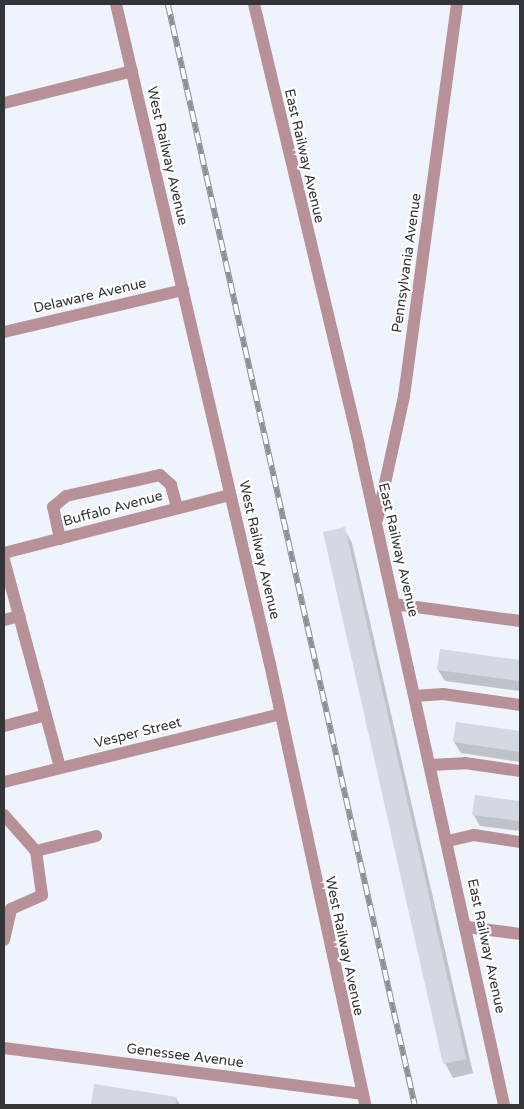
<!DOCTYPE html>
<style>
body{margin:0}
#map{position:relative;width:524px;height:1109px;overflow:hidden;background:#eff3fb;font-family:"Varela Round",sans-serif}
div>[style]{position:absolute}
.shadow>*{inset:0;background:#0003}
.building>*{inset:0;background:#d4d8e0}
.minor>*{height:12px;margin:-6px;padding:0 6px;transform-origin:6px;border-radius:6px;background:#b89098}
.rail>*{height:5.5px;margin-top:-2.75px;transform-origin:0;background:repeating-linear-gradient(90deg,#fff 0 11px,#8d9095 0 22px);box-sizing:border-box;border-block:1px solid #8d9095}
span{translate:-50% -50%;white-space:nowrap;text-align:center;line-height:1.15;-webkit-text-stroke:4.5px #fff;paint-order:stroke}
.street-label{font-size:14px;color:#343538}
.frame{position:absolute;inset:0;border:5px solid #343538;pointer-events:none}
</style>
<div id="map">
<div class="shadow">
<div style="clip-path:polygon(344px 528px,352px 543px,473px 1073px,453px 1078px,445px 1063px)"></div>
<div style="clip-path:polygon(441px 651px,520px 661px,520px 691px,445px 681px,438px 670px)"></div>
<div style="clip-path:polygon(457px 724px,520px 732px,520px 762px,461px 753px,454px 742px)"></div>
<div style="clip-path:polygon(476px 796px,520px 803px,520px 831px,480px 826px,473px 814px)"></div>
<div style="clip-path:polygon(95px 1086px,176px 1098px,180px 1105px,92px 1105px)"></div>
</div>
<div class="building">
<div style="clip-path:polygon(345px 527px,466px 1059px,443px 1064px,323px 532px)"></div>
<div style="clip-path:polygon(440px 649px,520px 660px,520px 681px,437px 670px)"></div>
<div style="clip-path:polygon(456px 722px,520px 731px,520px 752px,453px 742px)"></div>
<div style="clip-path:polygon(475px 795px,520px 801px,520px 821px,472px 815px)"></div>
<div style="clip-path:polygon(94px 1084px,177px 1097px,175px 1105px,91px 1105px)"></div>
</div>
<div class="minor">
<div style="left:116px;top:4px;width:678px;rotate:76.87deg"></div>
<div style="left:270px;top:664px;width:451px;rotate:77.8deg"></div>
<div style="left:254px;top:4px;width:454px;rotate:76.6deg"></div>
<div style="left:359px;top:446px;width:675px;rotate:77.59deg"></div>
<div style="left:4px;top:103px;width:132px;rotate:-14deg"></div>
<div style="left:4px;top:332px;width:184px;rotate:-13.2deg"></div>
<div style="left:377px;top:520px;width:127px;rotate:-77.7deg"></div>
<div style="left:404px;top:396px;width:396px;rotate:-82.3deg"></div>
<div style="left:60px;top:539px;width:33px;rotate:-102deg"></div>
<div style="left:53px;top:507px;width:17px;rotate:-40deg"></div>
<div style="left:66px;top:496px;width:96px;rotate:-12.6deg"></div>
<div style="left:160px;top:475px;width:15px;rotate:42deg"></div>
<div style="left:171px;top:485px;width:24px;rotate:75deg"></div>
<div style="left:4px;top:553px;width:233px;rotate:-14.4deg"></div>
<div style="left:4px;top:560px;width:215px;rotate:74.9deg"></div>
<div style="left:394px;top:604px;width:127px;rotate:7.7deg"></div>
<div style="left:4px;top:620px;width:16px;rotate:-14deg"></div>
<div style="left:415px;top:696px;width:28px;rotate:-4deg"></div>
<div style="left:443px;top:694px;width:78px;rotate:8.1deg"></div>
<div style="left:4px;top:726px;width:40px;rotate:-14.4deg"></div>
<div style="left:430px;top:765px;width:35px;rotate:-3deg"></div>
<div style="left:465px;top:763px;width:56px;rotate:8.3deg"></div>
<div style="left:4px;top:782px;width:284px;rotate:-13.8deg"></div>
<div style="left:4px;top:815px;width:48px;rotate:48.4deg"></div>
<div style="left:36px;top:851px;width:62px;rotate:-14deg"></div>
<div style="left:448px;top:841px;width:27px;rotate:-13deg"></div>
<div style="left:474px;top:835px;width:47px;rotate:8.7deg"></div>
<div style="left:467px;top:927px;width:53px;rotate:7.5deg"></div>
<div style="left:4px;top:940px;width:32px;rotate:-77deg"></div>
<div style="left:11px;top:909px;width:34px;rotate:-24deg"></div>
<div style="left:42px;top:895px;width:44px;rotate:-97.8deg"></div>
<div style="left:4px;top:1048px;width:361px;rotate:7.3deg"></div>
</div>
<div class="rail">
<div style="left:168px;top:4px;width:1128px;rotate:77.36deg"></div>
</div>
<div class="street-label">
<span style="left:167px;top:156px;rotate:77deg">West Railway Avenue</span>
<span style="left:304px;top:156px;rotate:77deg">East Railway Avenue</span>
<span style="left:407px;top:263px;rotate:-82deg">Pennsylvania Avenue</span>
<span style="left:90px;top:296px;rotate:-13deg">Delaware Avenue</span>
<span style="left:113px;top:509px;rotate:-15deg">Buffalo Avenue</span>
<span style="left:259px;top:550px;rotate:77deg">West Railway Avenue</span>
<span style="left:398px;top:550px;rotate:77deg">East Railway Avenue</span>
<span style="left:138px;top:733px;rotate:-14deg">Vesper Street</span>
<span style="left:344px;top:946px;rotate:78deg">West Railway Avenue</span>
<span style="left:486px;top:946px;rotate:78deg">East Railway Avenue</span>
<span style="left:185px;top:1056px;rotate:7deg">Genessee Avenue</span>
</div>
<div class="frame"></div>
</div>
